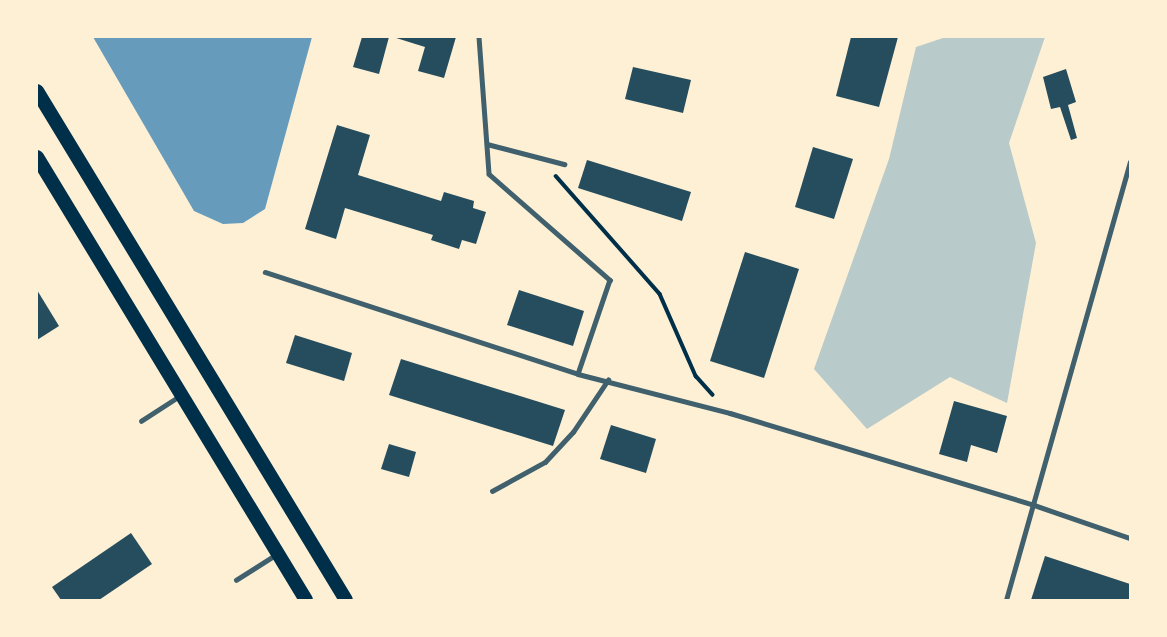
<!DOCTYPE html>
<style>
body{margin:0}
#map{position:relative;width:1167px;height:637px;overflow:hidden;background:#fdf0d5;font-family:Mulish,sans-serif}
div>[style]{position:absolute}
.green>*{inset:0;background:#b9caca}
.water>*{inset:0;background:#669bbc}
.building>*{inset:0;background:#264d5e}
.path>*{height:3.5px;margin:-1.75px;padding:0 1.75px;transform-origin:1.75px;border-radius:1.75px;background:#003049}
.service>*{height:4.5px;margin:-2.25px;padding:0 2.25px;transform-origin:2.25px;border-radius:2.25px;background:#3f606c}
.secondary>*{height:14px;margin:-7px;padding:0 7px;transform-origin:7px;border-radius:7px;background:#003049}
span{translate:-50% -50%;white-space:nowrap;text-align:center;line-height:1.15;-webkit-text-stroke:7px #fdf0d5;paint-order:stroke}
.frame{position:absolute;inset:0;border:38px solid #fdf0d5;pointer-events:none}
</style>
<div id="map">
<div class="green">
<div style="clip-path:polygon(946px 37px,1045px 37px,1009px 143px,1036px 243px,1007px 403px,950px 377px,867px 429px,814px 369px,889px 159px,916px 47px)"></div>
</div>
<div class="water">
<div style="clip-path:polygon(93px 37px,312px 37px,265px 209px,243px 223px,223px 224px,194px 211px)"></div>
</div>
<div class="building">
<div style="clip-path:polygon(362px 37px,389px 37px,379px 74px,353px 67px)"></div>
<div style="clip-path:polygon(393px 37px,456px 37px,444px 78px,418px 71px,425px 47px)"></div>
<div style="clip-path:polygon(851px 37px,898px 37px,879px 107px,836px 96px)"></div>
<div style="clip-path:polygon(633px 67px,691px 80px,683px 113px,625px 99px)"></div>
<div style="clip-path:polygon(1066px 69px,1076px 102px,1068px 105px,1077px 138px,1071px 140px,1060px 107px,1051px 109px,1043px 77px)"></div>
<div style="clip-path:polygon(337px 125px,370px 135px,358px 175px,441px 201px,444px 192px,474px 201px,473px 208px,486px 212px,476px 244px,462px 240px,459px 249px,431px 240px,433px 235px,345px 208px,336px 239px,305px 229px)"></div>
<div style="clip-path:polygon(813px 147px,853px 159px,834px 219px,795px 207px)"></div>
<div style="clip-path:polygon(587px 160px,691px 192px,682px 221px,578px 188px)"></div>
<div style="clip-path:polygon(745px 252px,799px 269px,764px 378px,710px 361px)"></div>
<div style="clip-path:polygon(37px 290px,59px 326px,37px 340px)"></div>
<div style="clip-path:polygon(519px 290px,584px 311px,573px 346px,507px 325px)"></div>
<div style="clip-path:polygon(295px 335px,352px 353px,344px 381px,286px 363px)"></div>
<div style="clip-path:polygon(401px 359px,565px 410px,553px 446px,389px 395px)"></div>
<div style="clip-path:polygon(954px 401px,1007px 416px,997px 453px,971px 445px,967px 462px,939px 454px)"></div>
<div style="clip-path:polygon(611px 425px,656px 439px,646px 473px,600px 459px)"></div>
<div style="clip-path:polygon(389px 444px,416px 452px,409px 477px,381px 469px)"></div>
<div style="clip-path:polygon(131px 533px,152px 564px,99px 600px,61px 600px,52px 587px)"></div>
<div style="clip-path:polygon(1045px 556px,1130px 584px,1130px 600px,1031px 600px)"></div>
</div>
<div class="path">
<div style="left:556px;top:176px;width:157px;rotate:48.6deg"></div>
<div style="left:660px;top:294px;width:90px;rotate:66.3deg"></div>
<div style="left:696px;top:376px;width:25px;rotate:48deg"></div>
</div>
<div class="service">
<div style="left:479px;top:37px;width:137px;rotate:85.8deg"></div>
<div style="left:489px;top:174px;width:161px;rotate:41.2deg"></div>
<div style="left:610px;top:280px;width:99px;rotate:108.8deg"></div>
<div style="left:578px;top:374px;width:157px;rotate:14.4deg"></div>
<div style="left:730px;top:413px;width:318px;rotate:16.8deg"></div>
<div style="left:1034px;top:505px;width:102px;rotate:19deg"></div>
<div style="left:487px;top:144px;width:80px;rotate:14.6deg"></div>
<div style="left:265px;top:272px;width:329px;rotate:18deg"></div>
<div style="left:141px;top:421px;width:44px;rotate:-33deg"></div>
<div style="left:492px;top:491px;width:60px;rotate:-28.7deg"></div>
<div style="left:545px;top:462px;width:41px;rotate:-47deg"></div>
<div style="left:573px;top:432px;width:63px;rotate:-56.1deg"></div>
<div style="left:236px;top:580px;width:49px;rotate:-32.4deg"></div>
<div style="left:1006px;top:600px;width:455px;rotate:-74.2deg"></div>
</div>
<div class="secondary">
<div style="left:37px;top:91px;width:595px;rotate:58.74deg"></div>
<div style="left:37px;top:157px;width:518px;rotate:58.73deg"></div>
</div>
<div class="frame"></div>
</div>
